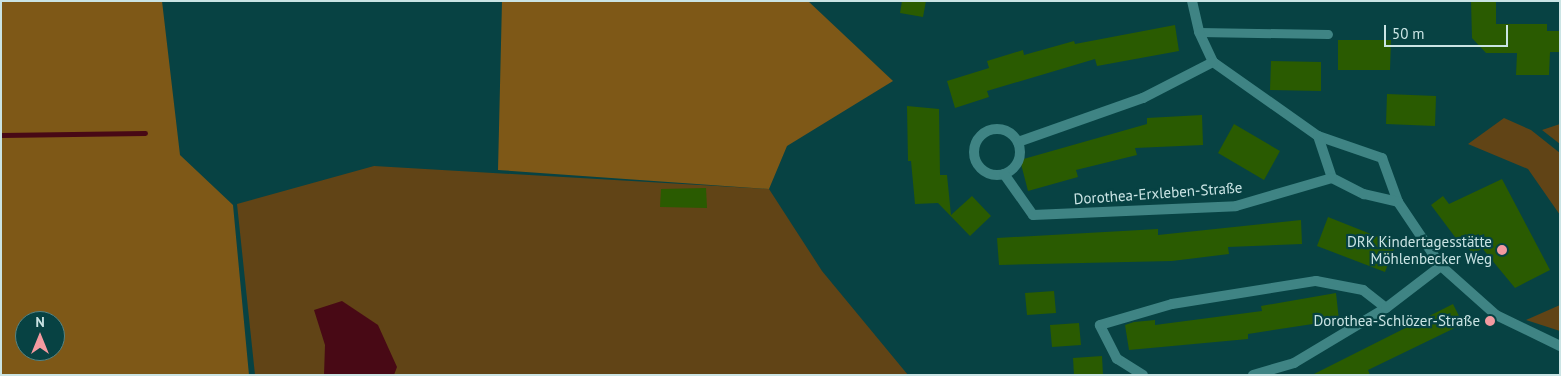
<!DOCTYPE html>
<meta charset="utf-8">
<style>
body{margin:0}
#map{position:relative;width:1561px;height:376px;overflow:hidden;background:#074243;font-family:"PT Sans",sans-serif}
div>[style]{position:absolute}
.green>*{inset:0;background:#614416}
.forest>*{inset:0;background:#7e5817}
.water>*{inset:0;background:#480915}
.stream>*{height:5px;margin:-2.5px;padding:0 2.5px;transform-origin:2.5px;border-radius:2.5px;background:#480915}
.building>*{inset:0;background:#2a5b01}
.service>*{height:9px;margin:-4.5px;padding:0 4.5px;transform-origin:4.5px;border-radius:4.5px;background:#3f8484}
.minor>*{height:10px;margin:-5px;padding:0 5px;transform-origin:5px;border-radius:5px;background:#3f8484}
.minor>.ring{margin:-5px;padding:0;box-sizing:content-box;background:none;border:10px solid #3f8484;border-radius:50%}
.dots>*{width:14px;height:14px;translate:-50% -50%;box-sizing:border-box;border:2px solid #074243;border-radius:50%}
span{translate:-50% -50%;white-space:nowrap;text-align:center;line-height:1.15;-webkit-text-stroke:4.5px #074243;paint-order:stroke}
.street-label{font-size:15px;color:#cae4e4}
.poi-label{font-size:15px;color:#cae4e4}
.right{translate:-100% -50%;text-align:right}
.frame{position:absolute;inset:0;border:2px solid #cae4e4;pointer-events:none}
.north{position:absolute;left:15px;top:311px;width:50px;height:50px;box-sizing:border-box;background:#074243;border:1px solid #558383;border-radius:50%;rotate:0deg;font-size:14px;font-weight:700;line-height:20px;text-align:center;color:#cae4e4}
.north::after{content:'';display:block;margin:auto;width:18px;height:22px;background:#f49aa0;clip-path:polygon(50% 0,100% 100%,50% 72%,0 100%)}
.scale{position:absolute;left:1384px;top:25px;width:124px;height:22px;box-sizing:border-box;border:2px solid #cae4e4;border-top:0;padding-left:6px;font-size:15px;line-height:18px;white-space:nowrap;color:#cae4e4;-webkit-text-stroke:4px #074243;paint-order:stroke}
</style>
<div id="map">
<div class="green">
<div style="clip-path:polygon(1504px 118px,1531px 130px,1560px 153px,1560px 215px,1528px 169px,1468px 144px)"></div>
<div style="clip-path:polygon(1560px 124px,1560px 144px,1542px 130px)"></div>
<div style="clip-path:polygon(374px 166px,769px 189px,822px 271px,908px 375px,255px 375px,237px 204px)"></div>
<div style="clip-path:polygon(1560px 305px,1560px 331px,1526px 320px)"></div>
</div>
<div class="forest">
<div style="clip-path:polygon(evenodd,1px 1px,162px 1px,180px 155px,233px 205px,249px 375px,1px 375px,1px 1px,25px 321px,55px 321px,55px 351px,25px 351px,25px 321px)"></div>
<div style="clip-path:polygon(502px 1px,808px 1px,893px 81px,787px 146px,769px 189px,498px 170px)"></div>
</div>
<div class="water">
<div style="clip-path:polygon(342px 301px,378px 325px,397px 367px,394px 375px,324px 375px,325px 345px,314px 310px)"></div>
</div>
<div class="stream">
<div style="left:1px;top:135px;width:144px;rotate:-0.8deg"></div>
</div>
<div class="building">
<div style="clip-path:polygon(902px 1px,926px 1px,923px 17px,900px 13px)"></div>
<div style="clip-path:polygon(1471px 1px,1496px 1px,1496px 24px,1547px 24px,1547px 31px,1560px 31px,1559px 52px,1550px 52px,1549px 75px,1516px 75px,1517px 53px,1486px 53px,1472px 38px)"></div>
<div style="clip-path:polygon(1175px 25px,1179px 51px,1097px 66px,1095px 59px,987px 91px,989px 97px,955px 108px,947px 81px,989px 68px,987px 61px,1023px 50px,1024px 55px,1074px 41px,1075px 44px)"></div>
<div style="clip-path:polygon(1338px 40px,1391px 40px,1390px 70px,1338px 70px)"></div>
<div style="clip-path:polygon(1271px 61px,1321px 62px,1321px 91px,1270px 90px)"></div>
<div style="clip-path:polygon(1387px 94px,1436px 96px,1435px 126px,1386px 124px)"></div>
<div style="clip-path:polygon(907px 106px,939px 109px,940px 175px,947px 175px,951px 215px,972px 196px,991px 216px,970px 236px,938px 203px,915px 204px,911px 161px,908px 161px)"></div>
<div style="clip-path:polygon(1202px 115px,1203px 145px,1135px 148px,1137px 155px,1076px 170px,1078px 177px,1028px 191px,1020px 160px,1147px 124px,1147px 118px)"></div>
<div style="clip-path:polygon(1234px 124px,1280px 151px,1264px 180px,1218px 153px)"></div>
<div style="clip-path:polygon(1502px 179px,1550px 270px,1515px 288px,1482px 248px,1474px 255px,1467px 247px,1464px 249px,1431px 205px,1443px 196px,1449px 204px)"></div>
<div style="clip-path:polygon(706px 188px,707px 208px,660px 207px,661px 189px)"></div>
<div style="clip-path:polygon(1328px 217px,1396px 244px,1385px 272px,1317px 246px)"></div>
<div style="clip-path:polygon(1301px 220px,1302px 244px,1228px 247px,1229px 254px,1172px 261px,999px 265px,997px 238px,1158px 229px,1158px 235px)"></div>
<div style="clip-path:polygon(1054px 291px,1056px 313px,1027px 315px,1025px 293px)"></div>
<div style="clip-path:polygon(1336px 293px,1339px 320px,1248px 334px,1248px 339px,1129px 350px,1125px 325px,1134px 322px,1155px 320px,1155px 325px,1262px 311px,1261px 306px)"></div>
<div style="clip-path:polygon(1453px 304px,1463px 324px,1368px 370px,1370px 375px,1312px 375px)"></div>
<div style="clip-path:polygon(1079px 323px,1081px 345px,1052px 347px,1050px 325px)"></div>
<div style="clip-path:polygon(1102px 356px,1103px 375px,1074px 375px,1073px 358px)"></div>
</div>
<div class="service">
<div style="left:1199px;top:32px;width:129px;rotate:0.9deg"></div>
</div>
<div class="minor">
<div style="left:1192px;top:1px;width:32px;rotate:77deg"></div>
<div style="left:1199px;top:32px;width:33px;rotate:65deg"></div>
<div style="left:1213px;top:62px;width:128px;rotate:35.2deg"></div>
<div style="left:1318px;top:136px;width:68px;rotate:19deg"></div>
<div style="left:1382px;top:158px;width:47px;rotate:70deg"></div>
<div style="left:1398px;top:202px;width:77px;rotate:56.1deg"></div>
<div style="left:1441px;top:266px;width:74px;rotate:41.7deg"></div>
<div style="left:1496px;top:315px;width:71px;rotate:25.8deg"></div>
<div class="ring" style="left:974px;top:129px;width:36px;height:36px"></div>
<div style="left:1318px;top:136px;width:44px;rotate:71.6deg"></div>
<div style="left:1332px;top:178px;width:36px;rotate:27deg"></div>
<div style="left:1364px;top:194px;width:35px;rotate:13deg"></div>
<div style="left:1018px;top:142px;width:133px;rotate:-19.4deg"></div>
<div style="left:1143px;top:98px;width:79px;rotate:-27.2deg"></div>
<div style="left:1004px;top:174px;width:50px;rotate:54.7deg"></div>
<div style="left:1033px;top:215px;width:203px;rotate:-2.5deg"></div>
<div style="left:1236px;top:206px;width:100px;rotate:-16.3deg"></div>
<div style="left:1143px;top:375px;width:31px;rotate:-148deg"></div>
<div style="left:1117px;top:359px;width:38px;rotate:-117deg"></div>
<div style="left:1100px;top:325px;width:75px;rotate:-16.3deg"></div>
<div style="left:1172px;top:304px;width:146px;rotate:-9.1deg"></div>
<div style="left:1316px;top:281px;width:48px;rotate:10.8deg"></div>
<div style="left:1363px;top:290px;width:29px;rotate:38deg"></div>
<div style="left:1253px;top:375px;width:43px;rotate:-16.3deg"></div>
<div style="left:1294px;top:363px;width:107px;rotate:-30.9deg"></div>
<div style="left:1386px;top:308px;width:69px;rotate:-37.4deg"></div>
</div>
<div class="dots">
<div style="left:1502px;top:250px;background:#f49aa0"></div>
<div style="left:1490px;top:321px;background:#f49aa0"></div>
</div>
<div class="street-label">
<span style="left:1158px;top:193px;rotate:-4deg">Dorothea-Erxleben-Straße</span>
</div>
<div class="poi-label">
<span class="right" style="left:1492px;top:250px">DRK Kindertagesstätte<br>Möhlenbecker Weg</span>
<span class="right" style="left:1480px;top:321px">Dorothea-Schlözer-Straße</span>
</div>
<div class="frame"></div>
<div class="north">N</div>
<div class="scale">50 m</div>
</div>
